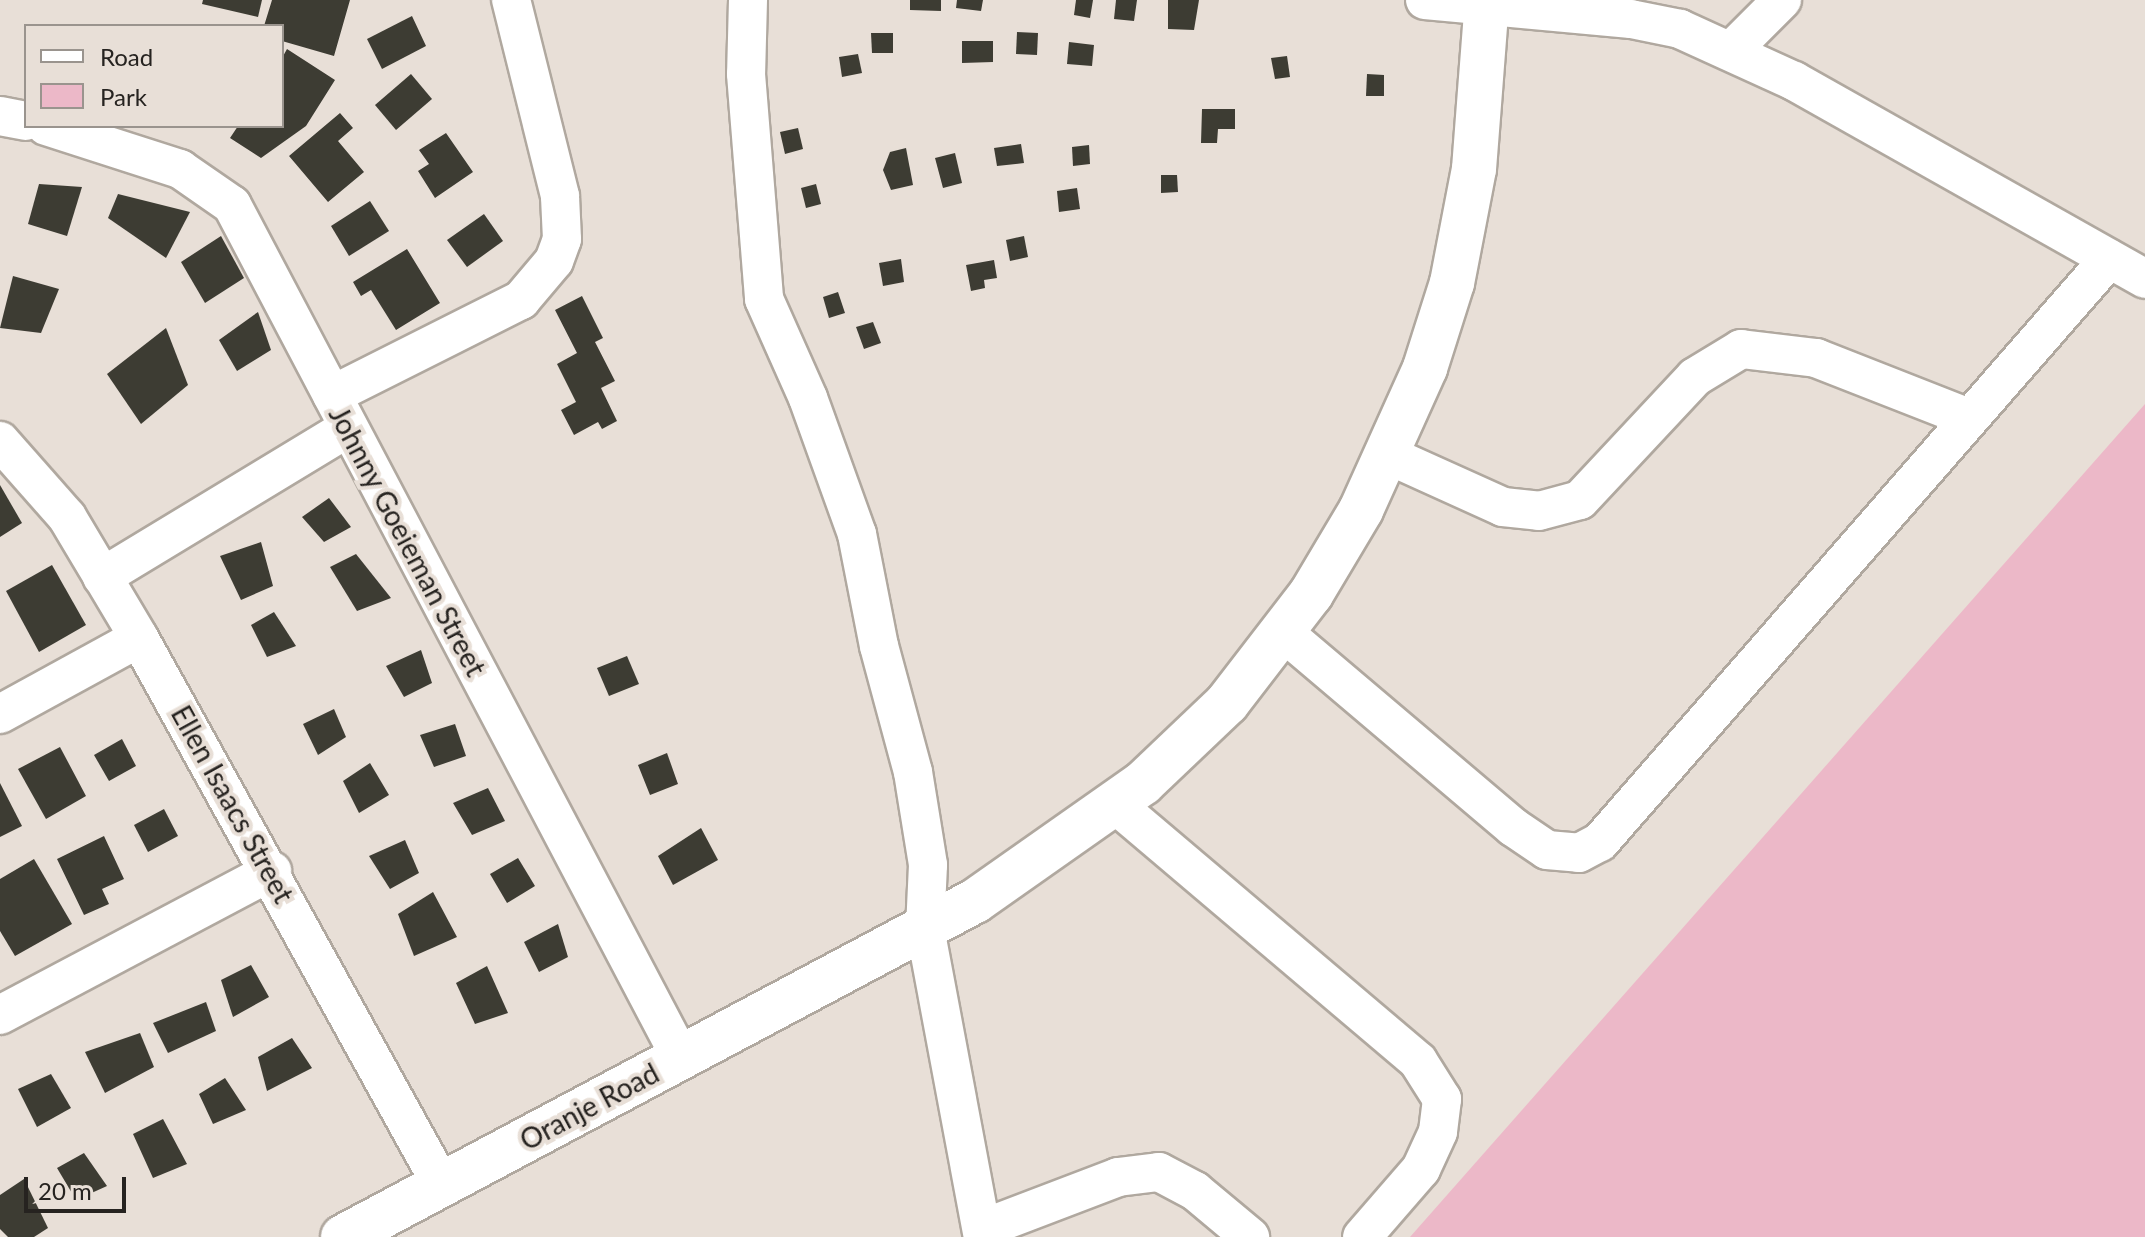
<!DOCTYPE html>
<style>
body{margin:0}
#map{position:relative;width:2145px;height:1237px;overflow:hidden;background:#e8dfd7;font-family:Lato,sans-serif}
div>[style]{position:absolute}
.green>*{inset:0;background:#ecb8c8}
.building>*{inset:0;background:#3d3c33}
.roads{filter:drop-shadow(2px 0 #b0a89f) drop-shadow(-2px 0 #b0a89f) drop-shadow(0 2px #b0a89f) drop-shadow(0 -2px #b0a89f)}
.street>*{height:38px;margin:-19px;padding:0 19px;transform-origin:19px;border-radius:19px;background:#fff}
.secondary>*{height:44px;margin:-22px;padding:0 22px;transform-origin:22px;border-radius:22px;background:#fff}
span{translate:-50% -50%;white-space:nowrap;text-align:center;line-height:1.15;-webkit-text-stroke:8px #e8dfd7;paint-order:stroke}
.street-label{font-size:28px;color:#262320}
.legend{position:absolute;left:24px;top:24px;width:260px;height:104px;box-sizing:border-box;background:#e8dfd7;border:2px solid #9a948e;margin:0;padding:10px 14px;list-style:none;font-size:24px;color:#262320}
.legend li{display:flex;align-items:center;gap:16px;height:40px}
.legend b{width:40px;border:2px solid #9a948e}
.scale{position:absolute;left:24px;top:1177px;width:102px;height:36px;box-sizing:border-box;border:4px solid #262320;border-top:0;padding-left:10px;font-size:24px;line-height:28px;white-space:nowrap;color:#262320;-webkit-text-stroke:6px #e8dfd7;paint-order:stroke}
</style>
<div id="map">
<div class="green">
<div style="clip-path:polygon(2145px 404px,2145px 1237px,1410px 1237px)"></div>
</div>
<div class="building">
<div style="clip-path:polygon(203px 0,262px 0,258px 17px,202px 4px)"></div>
<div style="clip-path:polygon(272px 0,350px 0,334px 56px,282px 41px,282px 26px,264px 26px)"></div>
<div style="clip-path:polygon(910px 0,941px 0,941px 11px,910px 10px)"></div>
<div style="clip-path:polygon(957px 0,983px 0,981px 11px,956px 8px)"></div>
<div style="clip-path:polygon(1076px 0,1093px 0,1090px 18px,1074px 15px)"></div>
<div style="clip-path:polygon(1116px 0,1137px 0,1134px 21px,1114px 19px)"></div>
<div style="clip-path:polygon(1168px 0,1199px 0,1194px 30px,1168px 29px)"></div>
<div style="clip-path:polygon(412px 16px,426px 46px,382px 69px,367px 39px)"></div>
<div style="clip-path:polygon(1017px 32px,1038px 33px,1037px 55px,1016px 54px)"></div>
<div style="clip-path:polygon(871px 33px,893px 33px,893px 53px,872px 53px)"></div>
<div style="clip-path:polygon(962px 41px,993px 41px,993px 62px,962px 63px)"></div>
<div style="clip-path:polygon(1069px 42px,1094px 45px,1092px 66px,1067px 64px)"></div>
<div style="clip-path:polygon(287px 49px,335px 80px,306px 126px,261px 158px,230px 138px,238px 126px,282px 126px,282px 58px)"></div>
<div style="clip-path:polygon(858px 54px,862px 73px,842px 77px,839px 57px)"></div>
<div style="clip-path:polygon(1287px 56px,1290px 77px,1275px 79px,1271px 58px)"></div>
<div style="clip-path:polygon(411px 74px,432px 99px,396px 130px,375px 105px)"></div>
<div style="clip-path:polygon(1367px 74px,1384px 75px,1384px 96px,1366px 96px)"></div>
<div style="clip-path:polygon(1202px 109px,1235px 109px,1235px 129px,1218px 129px,1217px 143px,1201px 143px)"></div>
<div style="clip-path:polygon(340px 113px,353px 128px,338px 141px,364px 172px,328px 202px,289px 156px)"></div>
<div style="clip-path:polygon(798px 128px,803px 149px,785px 154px,780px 132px)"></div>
<div style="clip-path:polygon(446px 133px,473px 172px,435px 198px,418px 171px,429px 164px,419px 150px)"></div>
<div style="clip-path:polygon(1021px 144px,1024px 163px,997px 166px,994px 148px)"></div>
<div style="clip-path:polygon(1089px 145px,1090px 164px,1073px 166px,1072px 147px)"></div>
<div style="clip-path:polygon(906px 148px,913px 185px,891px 190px,883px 170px,890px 152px)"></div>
<div style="clip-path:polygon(955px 153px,962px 183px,943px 188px,935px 158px)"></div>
<div style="clip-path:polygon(1161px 175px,1177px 175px,1178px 192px,1161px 193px)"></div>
<div style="clip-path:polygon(39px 184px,82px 187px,67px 236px,28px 224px)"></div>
<div style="clip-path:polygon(816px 184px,821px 204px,806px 208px,801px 188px)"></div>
<div style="clip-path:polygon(1077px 188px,1080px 209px,1059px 212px,1057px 191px)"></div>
<div style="clip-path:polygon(118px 194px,190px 212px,166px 258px,108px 218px)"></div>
<div style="clip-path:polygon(370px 201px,389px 231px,349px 256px,331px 226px)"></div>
<div style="clip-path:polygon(484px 214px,503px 241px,467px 267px,447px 240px)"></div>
<div style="clip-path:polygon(221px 236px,244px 278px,205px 303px,181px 262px)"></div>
<div style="clip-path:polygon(1024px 236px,1028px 257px,1010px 261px,1006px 240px)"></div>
<div style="clip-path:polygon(407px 249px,440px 303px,396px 330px,371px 290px,361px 296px,353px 282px)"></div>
<div style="clip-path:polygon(901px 259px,904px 282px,883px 286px,879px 263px)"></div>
<div style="clip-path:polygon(994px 260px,997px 278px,984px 280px,985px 288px,971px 291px,966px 265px)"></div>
<div style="clip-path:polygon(13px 276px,59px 289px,41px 333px,0 328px)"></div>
<div style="clip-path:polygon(838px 292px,845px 313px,829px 318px,823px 297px)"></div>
<div style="clip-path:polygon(582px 296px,603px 338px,595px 342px,615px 381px,601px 388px,617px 421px,602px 429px,598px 422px,574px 435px,561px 410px,576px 402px,557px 364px,577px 353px,555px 310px)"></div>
<div style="clip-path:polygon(258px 312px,271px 350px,237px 371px,219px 340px)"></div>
<div style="clip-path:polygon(873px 322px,881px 343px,864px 349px,856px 327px)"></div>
<div style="clip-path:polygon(166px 328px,188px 385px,141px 424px,107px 374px)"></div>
<div style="clip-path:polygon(0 485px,22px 523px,0 537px)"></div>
<div style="clip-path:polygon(329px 498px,351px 527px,324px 542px,302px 517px)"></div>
<div style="clip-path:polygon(261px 542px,273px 586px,241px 600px,220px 556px)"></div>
<div style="clip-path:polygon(356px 554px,391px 598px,357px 611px,330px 567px)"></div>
<div style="clip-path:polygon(52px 565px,86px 625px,39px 652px,6px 591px)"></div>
<div style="clip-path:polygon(274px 612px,296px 646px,267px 657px,251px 625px)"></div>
<div style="clip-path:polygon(421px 650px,432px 683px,404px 697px,386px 666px)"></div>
<div style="clip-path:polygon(627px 656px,639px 684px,609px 696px,597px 668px)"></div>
<div style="clip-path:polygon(334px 709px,346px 737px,318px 755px,303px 724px)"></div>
<div style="clip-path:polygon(455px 724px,466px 756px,434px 767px,420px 735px)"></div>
<div style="clip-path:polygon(122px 739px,136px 766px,109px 781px,94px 755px)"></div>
<div style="clip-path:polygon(60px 747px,86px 796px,46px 819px,18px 769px)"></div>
<div style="clip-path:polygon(667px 753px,678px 784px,650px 795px,638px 765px)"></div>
<div style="clip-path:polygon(370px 763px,389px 795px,359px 813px,343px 781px)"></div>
<div style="clip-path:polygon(0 783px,22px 826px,0 837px)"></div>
<div style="clip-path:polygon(488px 788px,505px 821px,472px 835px,453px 803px)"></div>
<div style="clip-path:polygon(164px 809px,178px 836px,148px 852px,134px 825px)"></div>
<div style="clip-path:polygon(701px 828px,718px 860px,673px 885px,658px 856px)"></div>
<div style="clip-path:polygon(104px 836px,124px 879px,102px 889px,109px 904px,84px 915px,57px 859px)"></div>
<div style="clip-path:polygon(405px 840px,419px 873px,390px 889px,369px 856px)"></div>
<div style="clip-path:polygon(518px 858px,535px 886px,507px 903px,490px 874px)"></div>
<div style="clip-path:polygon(34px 859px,72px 924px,15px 956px,0 931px,0 879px)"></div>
<div style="clip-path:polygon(433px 892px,457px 937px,414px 956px,398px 914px)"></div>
<div style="clip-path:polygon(558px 924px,568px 957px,539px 972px,524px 942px)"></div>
<div style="clip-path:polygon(251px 965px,269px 997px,233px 1017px,221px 980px)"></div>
<div style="clip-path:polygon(487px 966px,508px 1013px,475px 1024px,456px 983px)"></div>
<div style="clip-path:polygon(206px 1002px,216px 1031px,168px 1053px,153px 1023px)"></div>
<div style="clip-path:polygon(140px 1033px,154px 1067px,105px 1093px,85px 1052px)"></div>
<div style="clip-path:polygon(292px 1038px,312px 1068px,267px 1091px,258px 1057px)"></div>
<div style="clip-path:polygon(51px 1074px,71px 1108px,37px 1127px,18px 1089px)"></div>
<div style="clip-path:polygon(225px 1078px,246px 1110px,213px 1124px,199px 1094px)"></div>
<div style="clip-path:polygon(163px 1119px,187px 1164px,153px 1178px,133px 1134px)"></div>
<div style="clip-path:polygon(84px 1153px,107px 1186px,76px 1200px,57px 1168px)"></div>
<div style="clip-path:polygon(24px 1179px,48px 1228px,34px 1237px,8px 1237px,0 1229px,0 1195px)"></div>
</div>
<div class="roads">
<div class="street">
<div style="left:748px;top:0;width:74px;rotate:91.5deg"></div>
<div style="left:746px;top:74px;width:226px;rotate:85.4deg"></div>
<div style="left:764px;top:299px;width:108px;rotate:66deg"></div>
<div style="left:808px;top:398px;width:145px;rotate:70.2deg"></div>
<div style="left:857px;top:534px;width:114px;rotate:78.9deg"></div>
<div style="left:879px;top:646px;width:131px;rotate:74.9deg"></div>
<div style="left:913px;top:772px;width:94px;rotate:80.8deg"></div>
<div style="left:928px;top:865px;width:63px;rotate:92.7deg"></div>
<div style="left:925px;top:928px;width:314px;rotate:79.4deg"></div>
<div style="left:1425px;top:0;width:207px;rotate:5.3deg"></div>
<div style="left:1631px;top:19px;width:50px;rotate:11.5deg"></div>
<div style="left:1680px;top:29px;width:125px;rotate:24.5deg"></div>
<div style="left:1794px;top:81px;width:403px;rotate:29.4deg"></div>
<div style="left:1731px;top:51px;width:72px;rotate:-45deg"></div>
<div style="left:0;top:116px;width:26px;rotate:11deg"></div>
<div style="left:46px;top:126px;width:141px;rotate:17.8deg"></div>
<div style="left:180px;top:169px;width:63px;rotate:34.7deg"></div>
<div style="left:232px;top:205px;width:964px;rotate:62.24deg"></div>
<div style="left:332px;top:395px;width:212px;rotate:-26.7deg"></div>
<div style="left:521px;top:300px;width:51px;rotate:-49.8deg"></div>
<div style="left:554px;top:261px;width:23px;rotate:-70deg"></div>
<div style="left:562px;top:239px;width:43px;rotate:-92.7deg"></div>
<div style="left:560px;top:196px;width:202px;rotate:-104deg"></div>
<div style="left:0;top:441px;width:101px;rotate:48.6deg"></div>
<div style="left:67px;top:517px;width:141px;rotate:59.2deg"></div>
<div style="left:139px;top:638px;width:624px;rotate:61.05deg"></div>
<div style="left:1388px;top:455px;width:126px;rotate:24.3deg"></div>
<div style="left:1503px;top:507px;width:36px;rotate:6deg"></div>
<div style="left:1539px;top:511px;width:42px;rotate:-15deg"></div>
<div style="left:1580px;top:500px;width:168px;rotate:-46.9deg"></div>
<div style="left:1695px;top:377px;width:54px;rotate:-31.3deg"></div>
<div style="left:1741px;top:349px;width:76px;rotate:6.8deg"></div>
<div style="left:1816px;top:358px;width:164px;rotate:21.4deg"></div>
<div style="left:102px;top:577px;width:288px;rotate:-31.2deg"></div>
<div style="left:1283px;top:632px;width:302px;rotate:40.3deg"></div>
<div style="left:1513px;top:827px;width:41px;rotate:34.1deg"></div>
<div style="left:1547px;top:850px;width:32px;rotate:5deg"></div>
<div style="left:1579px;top:853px;width:24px;rotate:-28deg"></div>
<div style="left:1600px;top:842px;width:774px;rotate:-48.88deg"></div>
<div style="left:0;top:714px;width:158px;rotate:-28.7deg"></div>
<div style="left:1115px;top:804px;width:397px;rotate:40.3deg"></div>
<div style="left:1418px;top:1061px;width:45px;rotate:57.7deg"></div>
<div style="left:1442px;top:1099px;width:33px;rotate:97deg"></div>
<div style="left:1438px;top:1132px;width:41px;rotate:114.7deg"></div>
<div style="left:1421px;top:1169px;width:90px;rotate:130.9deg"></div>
<div style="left:0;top:1015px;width:308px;rotate:-27.9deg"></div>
<div style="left:982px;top:1229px;width:146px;rotate:-20.9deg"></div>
<div style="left:1118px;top:1177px;width:41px;rotate:-7deg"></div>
<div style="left:1159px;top:1172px;width:41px;rotate:27.8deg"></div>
<div style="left:1195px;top:1191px;width:72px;rotate:39.9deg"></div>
</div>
<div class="secondary">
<div style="left:343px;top:1237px;width:716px;rotate:-28deg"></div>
<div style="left:975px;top:901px;width:205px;rotate:-35.1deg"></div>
<div style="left:1143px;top:783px;width:116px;rotate:-43.6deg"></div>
<div style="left:1227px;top:703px;width:138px;rotate:-52.4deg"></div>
<div style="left:1311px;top:594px;width:98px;rotate:-59.2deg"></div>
<div style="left:1361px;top:510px;width:156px;rotate:-65.7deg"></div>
<div style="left:1425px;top:368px;width:89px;rotate:-72.4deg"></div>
<div style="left:1452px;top:283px;width:116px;rotate:-79.1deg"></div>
<div style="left:1474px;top:169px;width:169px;rotate:-85.6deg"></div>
</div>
</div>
<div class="street-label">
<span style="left:408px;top:541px;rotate:62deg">Johnny Goeieman Street</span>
<span style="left:233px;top:804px;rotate:61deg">Ellen Isaacs Street</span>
<span style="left:589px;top:1106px;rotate:-28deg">Oranje Road</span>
</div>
<ul class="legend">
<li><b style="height:10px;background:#fff"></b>Road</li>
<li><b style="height:22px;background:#ecb8c8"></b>Park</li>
</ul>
<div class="scale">20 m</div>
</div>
